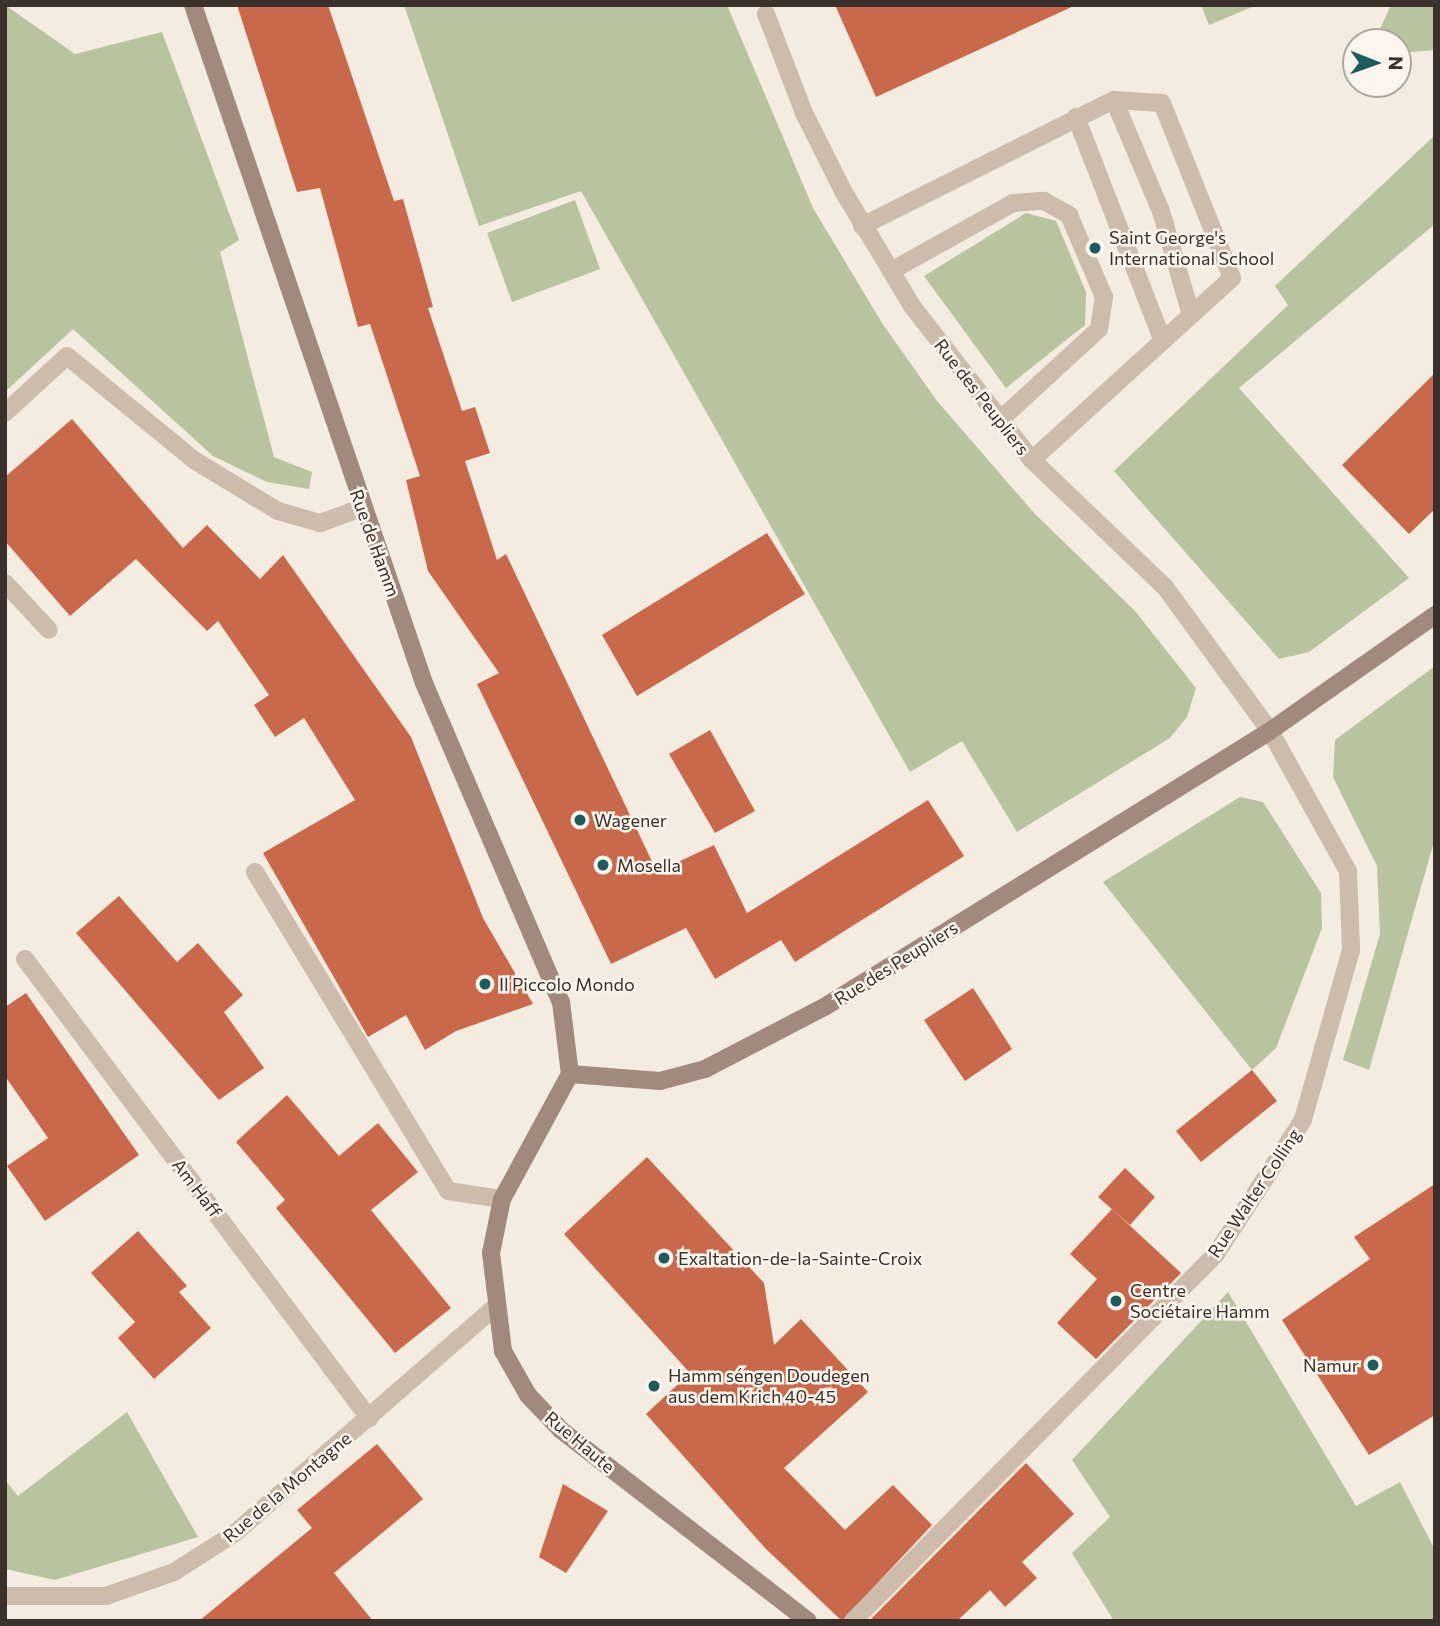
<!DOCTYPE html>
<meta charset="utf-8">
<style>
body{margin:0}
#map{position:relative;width:1440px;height:1626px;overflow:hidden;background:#f4ebe1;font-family:Commissioner,sans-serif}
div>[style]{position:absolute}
.green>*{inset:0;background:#b8c4a0}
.building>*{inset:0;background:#c8694b}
.lane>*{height:18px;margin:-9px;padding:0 9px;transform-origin:9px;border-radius:9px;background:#cdbbac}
.street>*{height:18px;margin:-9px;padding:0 9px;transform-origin:9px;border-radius:9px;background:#cdbbac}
.secondary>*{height:18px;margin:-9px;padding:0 9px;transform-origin:9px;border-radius:9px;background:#a18a7d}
.dots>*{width:19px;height:19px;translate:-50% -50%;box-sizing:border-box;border:4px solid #fbf5ee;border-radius:50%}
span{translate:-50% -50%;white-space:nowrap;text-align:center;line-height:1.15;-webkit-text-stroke:5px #fbf5ee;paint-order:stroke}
.poi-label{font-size:18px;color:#3b302b}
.left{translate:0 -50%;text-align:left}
.right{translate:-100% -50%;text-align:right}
.street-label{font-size:18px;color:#3b302b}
.frame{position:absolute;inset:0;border:7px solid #3b302b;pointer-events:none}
.north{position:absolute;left:1342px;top:28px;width:70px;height:70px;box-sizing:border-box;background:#fbf5ee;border:2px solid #aea6a0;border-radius:50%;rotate:91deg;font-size:19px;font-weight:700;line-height:28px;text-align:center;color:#3b302b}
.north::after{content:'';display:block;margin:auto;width:24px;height:32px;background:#1f5a5e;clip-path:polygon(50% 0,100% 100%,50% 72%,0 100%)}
</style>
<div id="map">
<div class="green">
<div style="clip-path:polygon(5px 5px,75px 54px,162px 32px,239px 240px,220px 252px,274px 457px,312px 472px,309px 489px,267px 482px,213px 456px,73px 329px,5px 392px)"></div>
<div style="clip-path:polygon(404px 5px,727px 5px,813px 208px,882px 323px,937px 401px,1035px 514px,1135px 611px,1196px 688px,1187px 717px,1170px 738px,1017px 832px,962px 741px,910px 772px,581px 191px,479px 226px)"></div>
<div style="clip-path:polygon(1201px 5px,1257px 5px,1209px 25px)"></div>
<div style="clip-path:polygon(1391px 5px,1435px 5px,1435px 50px,1399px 53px,1398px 42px,1375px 40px)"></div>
<div style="clip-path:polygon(1435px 135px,1435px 224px,1239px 388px,1409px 578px,1309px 652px,1279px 659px,1114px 471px,1288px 305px,1275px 286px)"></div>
<div style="clip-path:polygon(575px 200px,600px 269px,512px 302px,487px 233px)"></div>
<div style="clip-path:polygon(1026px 213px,1056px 221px,1086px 292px,1085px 325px,1006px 388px,924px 276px)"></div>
<div style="clip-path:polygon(1435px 666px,1435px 838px,1369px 1070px,1343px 1060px,1380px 934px,1377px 866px,1333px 777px,1335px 740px)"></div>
<div style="clip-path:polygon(1240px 797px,1263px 802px,1321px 893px,1322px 928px,1276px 1048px,1252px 1070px,1103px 882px)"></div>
<div style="clip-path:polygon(1228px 1292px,1356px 1506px,1400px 1482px,1435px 1550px,1435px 1621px,1114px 1621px,1072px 1553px,1110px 1517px,1072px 1460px)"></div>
<div style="clip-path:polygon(127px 1412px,198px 1537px,55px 1580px,5px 1569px,5px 1480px,18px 1496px)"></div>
</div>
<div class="building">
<div style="clip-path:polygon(237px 5px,328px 5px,394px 201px,403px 199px,433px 307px,428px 308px,462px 411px,475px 407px,490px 453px,465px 461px,497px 560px,506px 554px,657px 872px,714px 845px,747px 913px,928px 800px,964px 856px,795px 962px,781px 940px,715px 979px,686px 928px,611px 964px,477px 684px,499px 673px,428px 571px,406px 480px,420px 476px,370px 324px,358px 327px,320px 188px,297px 192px)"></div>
<div style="clip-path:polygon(835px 5px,1076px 5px,876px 97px)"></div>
<div style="clip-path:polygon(1435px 373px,1435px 509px,1409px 534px,1342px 465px)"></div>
<div style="clip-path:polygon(72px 419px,183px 548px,207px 525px,260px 579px,283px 555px,411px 737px,483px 918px,533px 1004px,456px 1031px,425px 1050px,406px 1015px,368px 1037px,263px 853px,355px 800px,304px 718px,275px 737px,254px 705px,269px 695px,218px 621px,207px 631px,136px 559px,70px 616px,5px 541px,5px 477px)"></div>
<div style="clip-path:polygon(767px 533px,805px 594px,637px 696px,602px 635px)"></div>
<div style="clip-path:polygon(710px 730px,755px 811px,715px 833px,669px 754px)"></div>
<div style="clip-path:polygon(119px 896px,177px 962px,198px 943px,243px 995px,224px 1012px,264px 1068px,219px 1100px,76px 933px)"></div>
<div style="clip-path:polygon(973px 988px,1012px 1049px,965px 1081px,924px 1020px)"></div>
<div style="clip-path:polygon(26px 993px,139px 1155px,45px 1221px,7px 1166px,48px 1138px,5px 1076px,5px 1007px)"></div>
<div style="clip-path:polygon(1252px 1070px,1277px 1101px,1201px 1162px,1176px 1131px)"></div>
<div style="clip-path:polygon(287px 1095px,339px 1156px,378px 1123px,418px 1172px,371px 1210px,451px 1308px,395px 1353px,276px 1208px,285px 1200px,236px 1142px)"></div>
<div style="clip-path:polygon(647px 1157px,764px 1283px,774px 1345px,801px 1319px,868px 1392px,784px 1468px,845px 1530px,893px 1485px,932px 1525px,842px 1621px,765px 1548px,646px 1414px,690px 1373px,564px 1234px)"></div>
<div style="clip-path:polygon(1125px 1168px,1155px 1197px,1130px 1225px,1098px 1197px)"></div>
<div style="clip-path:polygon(1435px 1184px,1435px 1415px,1369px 1455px,1282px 1320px,1370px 1259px,1354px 1237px)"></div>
<div style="clip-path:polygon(1112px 1209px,1181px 1273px,1096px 1359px,1057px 1323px,1097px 1279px,1070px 1254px)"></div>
<div style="clip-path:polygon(138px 1231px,187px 1286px,179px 1292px,211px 1328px,154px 1379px,118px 1338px,135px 1322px,91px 1273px)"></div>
<div style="clip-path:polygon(377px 1444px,423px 1499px,334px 1573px,373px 1621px,199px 1621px,312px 1528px,297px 1510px)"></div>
<div style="clip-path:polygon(1026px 1463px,1074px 1514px,1022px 1562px,1037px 1578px,1005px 1607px,990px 1590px,957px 1621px,869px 1621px)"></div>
<div style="clip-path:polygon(563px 1484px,608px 1511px,566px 1573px,539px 1557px)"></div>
</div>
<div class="lane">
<div style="left:1114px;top:100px;width:121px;rotate:67.1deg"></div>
<div style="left:1161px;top:211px;width:108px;rotate:73.9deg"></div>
<div style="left:1076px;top:117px;width:238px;rotate:68.8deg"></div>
<div style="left:862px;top:226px;width:282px;rotate:-26.6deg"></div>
<div style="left:1114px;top:100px;width:48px;rotate:3.6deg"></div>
<div style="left:1162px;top:103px;width:188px;rotate:68.2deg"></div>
<div style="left:1232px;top:278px;width:270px;rotate:137.7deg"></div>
<div style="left:891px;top:271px;width:140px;rotate:-29.1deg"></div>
<div style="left:1013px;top:203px;width:31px;rotate:-4deg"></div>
<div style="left:1044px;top:201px;width:29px;rotate:29deg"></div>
<div style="left:1069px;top:215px;width:89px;rotate:66.9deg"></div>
<div style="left:1104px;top:297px;width:32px;rotate:99deg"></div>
<div style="left:1099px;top:329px;width:136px;rotate:137.4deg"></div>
<div style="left:5px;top:413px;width:84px;rotate:-42.6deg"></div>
<div style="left:67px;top:356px;width:164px;rotate:39.3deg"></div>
<div style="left:194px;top:460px;width:98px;rotate:31.3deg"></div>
<div style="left:278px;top:511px;width:44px;rotate:15.9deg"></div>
<div style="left:320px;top:523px;width:45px;rotate:-19.7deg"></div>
<div style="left:5px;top:583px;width:64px;rotate:46.9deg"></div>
<div style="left:255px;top:872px;width:373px;rotate:58.8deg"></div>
<div style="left:448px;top:1191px;width:55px;rotate:8.4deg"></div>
<div style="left:853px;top:1621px;width:516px;rotate:-45.31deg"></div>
</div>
<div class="street">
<div style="left:766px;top:14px;width:106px;rotate:69deg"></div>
<div style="left:804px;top:113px;width:87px;rotate:63.4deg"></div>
<div style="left:843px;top:191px;width:134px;rotate:59deg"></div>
<div style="left:912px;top:306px;width:195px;rotate:52.1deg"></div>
<div style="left:1032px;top:460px;width:184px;rotate:43.7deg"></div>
<div style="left:1165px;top:587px;width:178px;rotate:53.9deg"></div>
<div style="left:1270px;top:731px;width:160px;rotate:60.9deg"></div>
<div style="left:1348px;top:871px;width:79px;rotate:87.8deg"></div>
<div style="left:1351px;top:950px;width:177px;rotate:105.8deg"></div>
<div style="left:1303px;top:1120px;width:160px;rotate:123deg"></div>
<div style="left:25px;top:959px;width:574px;rotate:53.15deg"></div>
<div style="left:5px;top:1596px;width:101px"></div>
<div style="left:106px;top:1596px;width:72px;rotate:-19.4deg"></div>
<div style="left:174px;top:1572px;width:72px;rotate:-32.6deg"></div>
<div style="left:235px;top:1533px;width:343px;rotate:-41deg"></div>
</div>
<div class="secondary">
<div style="left:193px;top:5px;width:716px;rotate:71.19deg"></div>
<div style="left:424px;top:683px;width:347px;rotate:66.8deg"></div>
<div style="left:561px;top:1002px;width:73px;rotate:82.9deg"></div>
<div style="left:570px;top:1074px;width:90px;rotate:4.4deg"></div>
<div style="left:660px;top:1081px;width:47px;rotate:-14.9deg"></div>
<div style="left:705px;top:1069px;width:136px;rotate:-27.5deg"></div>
<div style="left:826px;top:1006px;width:522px;rotate:-31.77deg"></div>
<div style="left:1270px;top:731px;width:202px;rotate:-35.1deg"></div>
<div style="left:570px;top:1074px;width:142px;rotate:118.5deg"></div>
<div style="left:502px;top:1199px;width:55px;rotate:101.5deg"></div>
<div style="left:491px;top:1253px;width:99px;rotate:83deg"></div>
<div style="left:503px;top:1351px;width:51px;rotate:60.4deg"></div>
<div style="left:528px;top:1395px;width:48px;rotate:46.7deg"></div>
<div style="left:561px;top:1430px;width:312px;rotate:37.7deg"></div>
</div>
<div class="dots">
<div style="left:1095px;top:248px;background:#1f5a5e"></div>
<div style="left:580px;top:820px;background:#1f5a5e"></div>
<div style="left:603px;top:865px;background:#1f5a5e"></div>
<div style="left:485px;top:984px;background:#1f5a5e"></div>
<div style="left:664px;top:1258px;background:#1f5a5e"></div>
<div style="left:1116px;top:1301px;background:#1f5a5e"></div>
<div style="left:1373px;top:1365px;background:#1f5a5e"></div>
<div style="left:654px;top:1386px;background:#1f5a5e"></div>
</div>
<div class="poi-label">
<span class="left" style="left:1109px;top:248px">Saint George's<br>International School</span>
<span class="left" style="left:594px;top:820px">Wagener</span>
<span class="left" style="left:617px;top:865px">Mosella</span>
<span class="left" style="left:499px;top:984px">Il Piccolo Mondo</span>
<span class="left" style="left:678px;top:1258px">Exaltation-de-la-Sainte-Croix</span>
<span class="left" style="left:1130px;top:1301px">Centre<br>Sociétaire Hamm</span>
<span class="right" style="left:1359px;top:1365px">Namur</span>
<span class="left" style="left:668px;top:1386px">Hamm séngen Doudegen<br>aus dem Krich 40-45</span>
</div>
<div class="street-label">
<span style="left:982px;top:397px;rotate:52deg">Rue des Peupliers</span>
<span style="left:375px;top:543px;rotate:70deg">Rue de Hamm</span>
<span style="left:896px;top:963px;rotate:-32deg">Rue des Peupliers</span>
<span style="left:197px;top:1188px;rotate:53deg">Am Haff</span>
<span style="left:1254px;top:1193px;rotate:-56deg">Rue Walter Colling</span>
<span style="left:580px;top:1442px;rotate:40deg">Rue Haute</span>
<span style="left:287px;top:1487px;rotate:-40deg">Rue de la Montagne</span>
</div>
<div class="frame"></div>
<div class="north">N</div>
</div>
